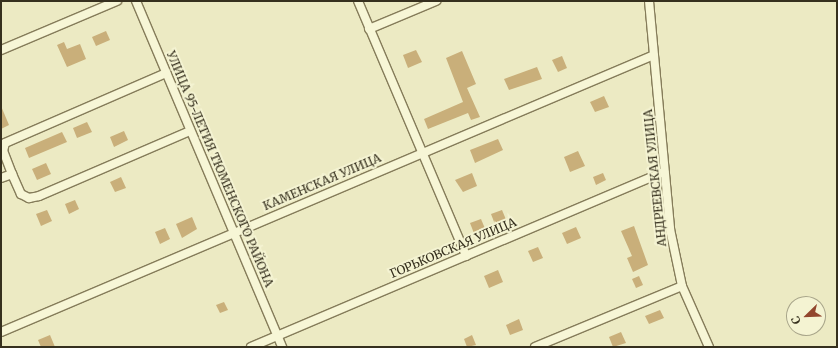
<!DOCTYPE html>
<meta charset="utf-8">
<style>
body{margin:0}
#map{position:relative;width:838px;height:348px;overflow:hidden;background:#eceac3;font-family:Merriweather,serif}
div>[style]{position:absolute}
.building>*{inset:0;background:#c9af7a}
.roads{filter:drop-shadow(1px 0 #857c5a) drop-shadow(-1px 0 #857c5a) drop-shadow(0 1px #857c5a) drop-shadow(0 -1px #857c5a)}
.minor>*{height:8px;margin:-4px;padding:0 4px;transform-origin:4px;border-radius:4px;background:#f7f6d6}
span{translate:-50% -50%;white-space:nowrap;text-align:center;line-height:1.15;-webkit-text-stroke:4px #f4f3d2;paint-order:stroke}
.street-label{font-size:12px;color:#36301e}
.frame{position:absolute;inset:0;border:2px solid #36301e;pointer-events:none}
.north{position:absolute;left:786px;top:296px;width:40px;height:40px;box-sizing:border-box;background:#f4f3d2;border:1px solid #a8a58a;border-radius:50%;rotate:247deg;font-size:11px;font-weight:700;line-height:16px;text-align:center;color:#36301e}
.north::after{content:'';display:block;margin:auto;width:14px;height:18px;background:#92462d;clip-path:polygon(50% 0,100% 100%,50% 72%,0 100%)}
</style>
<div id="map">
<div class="building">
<div style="clip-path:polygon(106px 31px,110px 40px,96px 46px,92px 37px)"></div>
<div style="clip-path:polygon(64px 42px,67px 49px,80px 44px,86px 59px,67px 67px,57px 45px)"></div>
<div style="clip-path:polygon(416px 50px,422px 62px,408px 68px,403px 55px)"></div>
<div style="clip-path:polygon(462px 51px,476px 84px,467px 88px,480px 117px,471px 120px,468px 113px,428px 129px,424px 119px,463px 102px,446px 58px)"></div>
<div style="clip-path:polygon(562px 56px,567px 68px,558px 72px,552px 60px)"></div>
<div style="clip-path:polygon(537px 67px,542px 79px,509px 90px,504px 79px)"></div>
<div style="clip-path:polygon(604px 96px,609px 107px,595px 112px,590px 102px)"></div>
<div style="clip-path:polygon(1px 106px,9px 125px,1px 129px)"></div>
<div style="clip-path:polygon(87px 122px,92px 132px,77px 138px,73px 128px)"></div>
<div style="clip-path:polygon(124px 131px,128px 140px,114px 147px,110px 137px)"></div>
<div style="clip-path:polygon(62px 132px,67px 142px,29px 158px,25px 148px)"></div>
<div style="clip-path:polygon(498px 139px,503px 150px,475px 163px,470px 150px)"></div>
<div style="clip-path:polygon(578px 151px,585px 166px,570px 172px,564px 157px)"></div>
<div style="clip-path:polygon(46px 163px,51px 174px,37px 180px,32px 169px)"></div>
<div style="clip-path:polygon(472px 173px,477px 186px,463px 192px,455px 180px)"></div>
<div style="clip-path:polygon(603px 173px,606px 180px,596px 185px,593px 177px)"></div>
<div style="clip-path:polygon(121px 177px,126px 188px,115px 192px,110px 182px)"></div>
<div style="clip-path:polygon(75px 200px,79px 209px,69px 214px,65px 204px)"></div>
<div style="clip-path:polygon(47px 210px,52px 221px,41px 226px,36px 214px)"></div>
<div style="clip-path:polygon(502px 210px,507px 222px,496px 227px,491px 214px)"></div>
<div style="clip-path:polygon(192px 217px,197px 229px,182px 238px,176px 224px)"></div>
<div style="clip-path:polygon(481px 219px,486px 231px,475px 236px,470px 223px)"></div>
<div style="clip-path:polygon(634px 226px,648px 265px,633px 272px,627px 258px,632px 256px,621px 231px)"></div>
<div style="clip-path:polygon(576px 227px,581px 238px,567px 244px,562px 233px)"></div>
<div style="clip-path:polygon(165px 228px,170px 239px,160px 244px,155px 232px)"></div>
<div style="clip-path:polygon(538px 247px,543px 258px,533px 262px,528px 251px)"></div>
<div style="clip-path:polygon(498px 270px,503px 282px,489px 288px,484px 276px)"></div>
<div style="clip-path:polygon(639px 276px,643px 285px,636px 288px,632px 279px)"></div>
<div style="clip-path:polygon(224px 302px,228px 310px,220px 313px,216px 305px)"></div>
<div style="clip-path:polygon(660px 310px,664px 318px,649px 324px,645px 316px)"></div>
<div style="clip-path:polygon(519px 319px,523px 330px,510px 335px,506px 325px)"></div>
<div style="clip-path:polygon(621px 332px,626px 343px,613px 347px,609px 337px)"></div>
<div style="clip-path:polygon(50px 335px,55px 347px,41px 347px,38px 340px)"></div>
<div style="clip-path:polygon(472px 335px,476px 345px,467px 347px,464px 339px)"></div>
</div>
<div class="roads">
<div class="minor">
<div style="left:136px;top:1px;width:376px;rotate:67.1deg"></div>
<div style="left:358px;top:1px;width:277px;rotate:67deg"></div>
<div style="left:649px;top:1px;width:229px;rotate:84.7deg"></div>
<div style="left:670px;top:229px;width:58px;rotate:78.1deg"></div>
<div style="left:682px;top:286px;width:67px;rotate:66.1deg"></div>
<div style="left:369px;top:29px;width:73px;rotate:-22.7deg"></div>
<div style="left:1px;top:50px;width:126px;rotate:-22.9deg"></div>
<div style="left:12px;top:174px;width:22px;rotate:66deg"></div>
<div style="left:21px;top:194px;width:9px;rotate:27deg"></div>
<div style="left:29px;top:198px;width:10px;rotate:-11deg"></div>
<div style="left:39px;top:196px;width:164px;rotate:-23.3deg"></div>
<div style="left:1px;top:178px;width:12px;rotate:-20deg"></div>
<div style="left:12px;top:174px;width:25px;rotate:-111deg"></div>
<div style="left:3px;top:151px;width:8px;rotate:-76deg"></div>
<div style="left:5px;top:143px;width:176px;rotate:-23.5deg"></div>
<div style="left:1px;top:332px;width:709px;rotate:-22.99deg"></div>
<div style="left:251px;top:347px;width:449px;rotate:-23deg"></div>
<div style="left:535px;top:347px;width:159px;rotate:-22.5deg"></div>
</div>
</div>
<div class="street-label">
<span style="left:220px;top:169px;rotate:67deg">УЛИЦА 95-ЛЕТИЯ ТЮМЕНСКОГО РАЙОНА</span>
<span style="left:655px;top:178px;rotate:-96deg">АНДРЕЕВСКАЯ УЛИЦА</span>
<span style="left:322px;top:182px;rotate:-23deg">КАМЕНСКАЯ УЛИЦА</span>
<span style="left:453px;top:248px;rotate:-23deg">ГОРЬКОВСКАЯ УЛИЦА</span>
</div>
<div class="frame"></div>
<div class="north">С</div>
</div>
